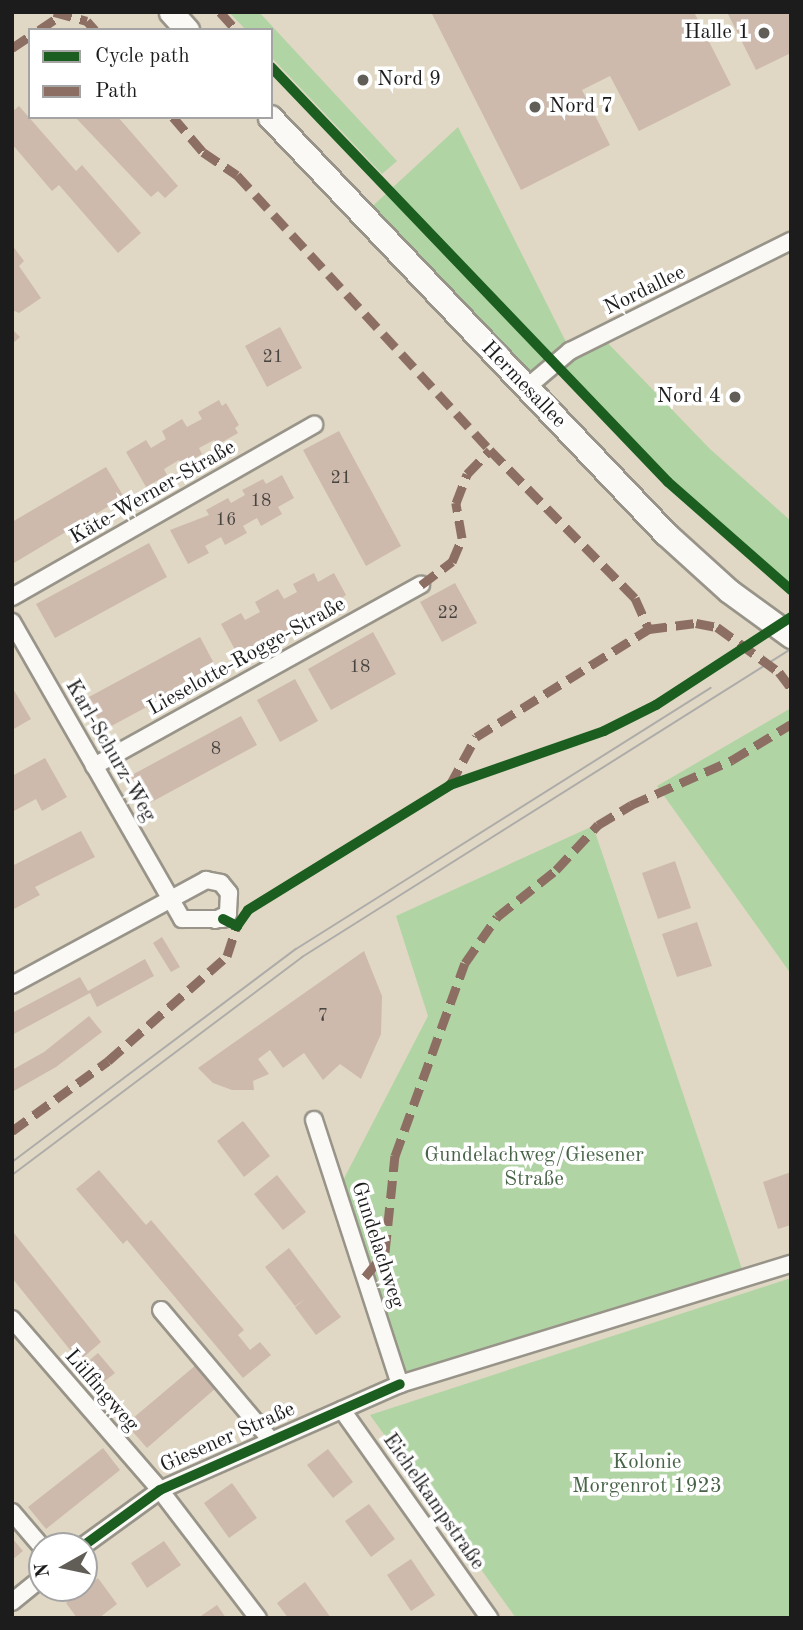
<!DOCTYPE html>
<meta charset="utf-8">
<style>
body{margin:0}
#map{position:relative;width:803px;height:1630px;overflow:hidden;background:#e0d8c4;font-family:"Old Standard TT",serif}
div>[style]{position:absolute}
.green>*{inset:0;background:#b1d4a4}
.building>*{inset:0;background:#cdbaac}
.roads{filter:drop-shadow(2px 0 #989489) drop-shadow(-2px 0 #989489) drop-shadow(0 2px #989489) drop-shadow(0 -2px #989489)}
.minor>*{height:16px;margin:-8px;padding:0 8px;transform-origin:8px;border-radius:8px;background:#faf9f6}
.secondary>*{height:23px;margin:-11.5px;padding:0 11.5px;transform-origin:11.5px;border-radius:11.5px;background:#faf9f6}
.tram>*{height:2px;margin:-1px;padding:0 1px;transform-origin:1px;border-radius:1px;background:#adaca9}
.quiet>*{height:9px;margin-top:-4.5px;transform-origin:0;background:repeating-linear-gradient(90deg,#8d6e63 0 18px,transparent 0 27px)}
.cycleway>*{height:10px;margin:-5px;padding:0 5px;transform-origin:5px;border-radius:5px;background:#1b5e20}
.dots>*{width:19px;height:19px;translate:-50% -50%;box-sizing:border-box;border:4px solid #fff;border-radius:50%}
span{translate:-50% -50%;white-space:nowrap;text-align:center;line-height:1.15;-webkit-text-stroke:7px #fff;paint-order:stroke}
.number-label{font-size:18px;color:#484440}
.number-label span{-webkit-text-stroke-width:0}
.poi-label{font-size:21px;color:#1c1c1c}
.right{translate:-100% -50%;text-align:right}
.left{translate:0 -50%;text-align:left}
.street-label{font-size:21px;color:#1c1c1c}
.park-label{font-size:21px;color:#486448}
.frame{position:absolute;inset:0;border:14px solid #1c1c1c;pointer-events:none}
.legend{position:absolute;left:28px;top:28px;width:245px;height:91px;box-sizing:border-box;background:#fff;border:2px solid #a4a4a4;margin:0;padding:9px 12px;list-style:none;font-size:21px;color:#1c1c1c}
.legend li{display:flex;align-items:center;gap:14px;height:35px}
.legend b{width:35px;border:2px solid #a4a4a4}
.north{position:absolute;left:28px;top:1532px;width:70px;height:70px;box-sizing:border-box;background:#fff;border:2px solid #a4a4a4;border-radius:50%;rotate:261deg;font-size:19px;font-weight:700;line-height:28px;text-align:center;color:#1c1c1c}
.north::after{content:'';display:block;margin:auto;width:24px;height:32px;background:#615e57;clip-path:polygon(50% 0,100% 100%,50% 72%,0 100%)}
</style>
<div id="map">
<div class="green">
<div style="clip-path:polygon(229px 12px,259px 12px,397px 161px,382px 174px,271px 57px,271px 30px,246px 30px)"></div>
<div style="clip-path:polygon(458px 127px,570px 350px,601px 336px,710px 449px,791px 521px,791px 590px,701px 515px,554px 364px,525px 389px,363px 215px)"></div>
<div style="clip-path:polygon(791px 708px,791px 974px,657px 786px)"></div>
<div style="clip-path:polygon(593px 826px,745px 1278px,400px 1384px,337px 1192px,428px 1016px,396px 916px)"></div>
<div style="clip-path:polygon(791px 1278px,791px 1618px,516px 1618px,370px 1415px)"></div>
</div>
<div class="building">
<div style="clip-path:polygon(431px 12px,694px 12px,731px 85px,639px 131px,610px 76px,582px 90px,610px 145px,521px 190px)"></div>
<div style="clip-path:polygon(727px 12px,791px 12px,791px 53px,756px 70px)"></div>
<div style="clip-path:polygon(19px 106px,76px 171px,82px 165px,141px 233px,118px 253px,59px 185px,52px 191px,12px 144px,12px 112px)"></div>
<div style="clip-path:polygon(75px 117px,118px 117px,178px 186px,165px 198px,158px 191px,151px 197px)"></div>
<div style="clip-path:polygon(12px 245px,24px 261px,19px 266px,41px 298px,19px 313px,12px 310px)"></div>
<div style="clip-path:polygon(280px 327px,302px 368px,267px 387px,245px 346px)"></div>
<div style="clip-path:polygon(12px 329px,20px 337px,12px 344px)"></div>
<div style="clip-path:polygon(219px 400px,222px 406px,226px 403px,239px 425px,235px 428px,238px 433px,217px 445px,214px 440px,199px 448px,202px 454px,182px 466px,179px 460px,164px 469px,167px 475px,146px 487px,126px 452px,146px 440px,151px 448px,166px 439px,162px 431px,182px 419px,187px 427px,202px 419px,198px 412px)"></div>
<div style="clip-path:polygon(339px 431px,401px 546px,366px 566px,303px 450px)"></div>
<div style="clip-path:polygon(106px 467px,124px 497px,14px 563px,12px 522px)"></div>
<div style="clip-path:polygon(282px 475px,294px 498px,278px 507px,282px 514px,261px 526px,257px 518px,243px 526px,247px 533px,225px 545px,221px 537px,205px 546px,209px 553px,188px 564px,170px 530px,209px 515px,206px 510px,228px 498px,231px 503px,245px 495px,242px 490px,263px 479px,266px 484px)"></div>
<div style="clip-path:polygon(149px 543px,167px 577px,55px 638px,36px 604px)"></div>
<div style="clip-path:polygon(314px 573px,318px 582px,334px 573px,346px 595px,312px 620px,309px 614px,297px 621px,302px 629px,275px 643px,271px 635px,259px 642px,262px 647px,240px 659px,221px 624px,241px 613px,245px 620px,260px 612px,255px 602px,278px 589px,284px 599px,297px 592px,293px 584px)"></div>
<div style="clip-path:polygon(455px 583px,477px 623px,442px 642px,420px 602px)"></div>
<div style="clip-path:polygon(373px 632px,396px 674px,331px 710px,308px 669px)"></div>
<div style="clip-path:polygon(200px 637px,217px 669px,104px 730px,87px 698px)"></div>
<div style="clip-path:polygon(295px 679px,318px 721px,280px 742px,257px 700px)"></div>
<div style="clip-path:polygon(12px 687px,31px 719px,12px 730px)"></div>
<div style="clip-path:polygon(241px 716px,257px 745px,146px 805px,130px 776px)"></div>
<div style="clip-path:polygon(45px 758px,67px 797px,42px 811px,36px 799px,12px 812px,12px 776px)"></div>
<div style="clip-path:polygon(81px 831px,95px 857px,35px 887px,40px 895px,12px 910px,12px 866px)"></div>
<div style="clip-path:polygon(675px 861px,691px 908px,658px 919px,642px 873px)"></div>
<div style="clip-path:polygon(697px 922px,712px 966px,677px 977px,662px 934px)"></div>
<div style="clip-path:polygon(162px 937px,180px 967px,171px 972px,153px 943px)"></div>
<div style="clip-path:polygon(364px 951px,382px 996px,381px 1034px,361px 1079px,340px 1064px,323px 1080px,304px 1053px,283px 1068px,270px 1050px,258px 1059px,269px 1074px,253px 1081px,254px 1090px,232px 1090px,213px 1083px,198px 1068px)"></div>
<div style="clip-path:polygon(145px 959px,154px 976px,97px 1007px,90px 993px,12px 1035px,12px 1013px,80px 977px,88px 991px)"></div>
<div style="clip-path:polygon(89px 1016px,102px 1032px,56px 1067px,12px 1092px,12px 1070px,44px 1052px)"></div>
<div style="clip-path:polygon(243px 1121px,270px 1156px,244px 1177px,217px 1141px)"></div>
<div style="clip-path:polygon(99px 1170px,146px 1225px,151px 1220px,244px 1330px,238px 1335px,250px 1350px,260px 1342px,271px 1355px,243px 1378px,127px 1240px,123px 1244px,76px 1189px)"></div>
<div style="clip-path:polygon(791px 1172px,791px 1225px,778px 1229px,763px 1182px)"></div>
<div style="clip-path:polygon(277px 1175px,306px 1212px,283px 1230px,254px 1194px)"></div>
<div style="clip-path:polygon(14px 1233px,101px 1342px,79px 1361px,12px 1278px)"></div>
<div style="clip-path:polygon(289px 1248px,341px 1317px,316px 1335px,295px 1307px,305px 1299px,295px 1306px,265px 1267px)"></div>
<div style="clip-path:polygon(98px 1353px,115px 1373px,101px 1384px,85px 1364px)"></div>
<div style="clip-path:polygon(196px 1365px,216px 1388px,147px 1448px,126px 1424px)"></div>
<div style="clip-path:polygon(103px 1448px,120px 1470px,46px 1529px,28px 1507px)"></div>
<div style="clip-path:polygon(328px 1449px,353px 1482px,333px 1498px,307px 1465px)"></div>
<div style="clip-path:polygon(232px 1483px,257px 1518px,229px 1538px,204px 1503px)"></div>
<div style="clip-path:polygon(369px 1504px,395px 1539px,371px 1557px,345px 1521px)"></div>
<div style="clip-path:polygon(12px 1538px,23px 1551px,12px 1560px)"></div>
<div style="clip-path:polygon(164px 1541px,181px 1565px,147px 1588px,131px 1563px)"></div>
<div style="clip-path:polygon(411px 1559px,435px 1595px,411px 1611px,387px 1575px)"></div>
<div style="clip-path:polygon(98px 1578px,117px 1604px,99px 1618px,77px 1618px,66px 1603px)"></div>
<div style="clip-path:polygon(305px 1582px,331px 1618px,288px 1618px,277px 1603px)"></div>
<div style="clip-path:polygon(217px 1605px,226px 1618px,198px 1618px)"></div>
</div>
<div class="roads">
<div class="minor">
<div style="left:525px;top:389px;width:59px;rotate:-40.2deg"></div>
<div style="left:570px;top:351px;width:247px;rotate:-26.5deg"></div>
<div style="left:12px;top:597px;width:348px;rotate:-29.7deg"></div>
<div style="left:12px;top:622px;width:342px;rotate:60.2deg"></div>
<div style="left:182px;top:919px;width:41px"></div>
<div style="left:94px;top:766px;width:374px;rotate:-29deg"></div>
<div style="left:12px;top:985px;width:221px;rotate:-28.4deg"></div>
<div style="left:206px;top:880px;width:15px;rotate:11deg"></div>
<div style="left:221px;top:883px;width:13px;rotate:51deg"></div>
<div style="left:229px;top:893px;width:21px;rotate:93deg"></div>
<div style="left:228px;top:914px;width:14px;rotate:155deg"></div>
<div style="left:314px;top:1120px;width:278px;rotate:72deg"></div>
<div style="left:161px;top:1310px;width:169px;rotate:49.8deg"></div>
<div style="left:12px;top:1319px;width:226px;rotate:49.1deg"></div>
<div style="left:160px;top:1490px;width:161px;rotate:52.6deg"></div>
<div style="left:342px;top:1410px;width:255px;rotate:54.7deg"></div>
<div style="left:12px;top:1512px;width:46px;rotate:49.4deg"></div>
<div style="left:83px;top:1546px;width:95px;rotate:-36deg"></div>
<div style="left:160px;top:1490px;width:262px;rotate:-23.8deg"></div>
<div style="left:400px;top:1384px;width:409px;rotate:-17.1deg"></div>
<div style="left:12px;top:1602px;width:38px;rotate:-39deg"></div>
</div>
<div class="secondary">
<div style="left:171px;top:12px;width:24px;rotate:48deg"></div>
<div style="left:270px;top:117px;width:574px;rotate:46.48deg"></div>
<div style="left:665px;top:533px;width:86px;rotate:42.2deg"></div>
<div style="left:729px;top:591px;width:77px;rotate:36deg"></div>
</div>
</div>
<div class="tram">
<div style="left:12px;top:1162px;width:355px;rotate:-36.9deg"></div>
<div style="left:296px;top:949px;width:490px;rotate:-32.2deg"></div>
<div style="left:12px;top:1175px;width:363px;rotate:-36.9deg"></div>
<div style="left:302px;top:957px;width:578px;rotate:-32.21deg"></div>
</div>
<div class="quiet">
<div style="left:54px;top:12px;width:34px;rotate:15deg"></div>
<div style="left:87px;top:21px;width:12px;rotate:48deg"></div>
<div style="left:220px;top:12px;width:24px;rotate:48deg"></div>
<div style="left:39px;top:30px;width:23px;rotate:-34deg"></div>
<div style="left:12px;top:48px;width:22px;rotate:-34deg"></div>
<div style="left:173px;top:117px;width:46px;rotate:49.4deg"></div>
<div style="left:203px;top:152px;width:41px;rotate:34.1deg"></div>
<div style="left:237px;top:175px;width:374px;rotate:47.4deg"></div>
<div style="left:490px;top:450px;width:207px;rotate:45.6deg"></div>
<div style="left:635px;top:598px;width:34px;rotate:66deg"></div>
<div style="left:421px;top:585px;width:39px;rotate:-37deg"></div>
<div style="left:452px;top:562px;width:26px;rotate:-67deg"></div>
<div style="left:462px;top:538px;width:36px;rotate:-100deg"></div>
<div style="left:456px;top:503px;width:31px;rotate:-69deg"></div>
<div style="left:467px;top:474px;width:33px;rotate:-46deg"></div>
<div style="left:450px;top:785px;width:55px;rotate:-61.6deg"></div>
<div style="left:476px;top:737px;width:204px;rotate:-32deg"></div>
<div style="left:649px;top:629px;width:47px;rotate:-7.3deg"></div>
<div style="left:696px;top:623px;width:21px;rotate:11deg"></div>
<div style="left:717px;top:627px;width:77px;rotate:36deg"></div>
<div style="left:779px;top:672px;width:20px;rotate:53deg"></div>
<div style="left:12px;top:1131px;width:119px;rotate:-36.1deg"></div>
<div style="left:108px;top:1061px;width:159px;rotate:-41.4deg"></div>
<div style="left:227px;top:956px;width:32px;rotate:-72deg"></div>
<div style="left:365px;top:1277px;width:32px;rotate:-51deg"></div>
<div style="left:385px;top:1252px;width:97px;rotate:-84.1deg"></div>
<div style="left:395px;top:1156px;width:205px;rotate:-70.1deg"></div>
<div style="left:465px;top:963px;width:56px;rotate:-55.2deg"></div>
<div style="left:497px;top:917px;width:75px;rotate:-38.5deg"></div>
<div style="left:556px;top:870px;width:62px;rotate:-47deg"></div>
<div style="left:598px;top:825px;width:39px;rotate:-31deg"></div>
<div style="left:631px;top:805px;width:111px;rotate:-24deg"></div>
<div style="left:732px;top:760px;width:69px;rotate:-31.4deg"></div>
</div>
<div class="cycleway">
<div style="left:271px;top:67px;width:574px;rotate:46.27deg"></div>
<div style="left:668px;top:482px;width:164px;rotate:41.3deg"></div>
<div style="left:223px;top:919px;width:16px;rotate:27deg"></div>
<div style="left:237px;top:926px;width:19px;rotate:-55deg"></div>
<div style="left:248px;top:910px;width:238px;rotate:-31.7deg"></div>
<div style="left:450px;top:785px;width:163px;rotate:-19.3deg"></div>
<div style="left:604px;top:731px;width:58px;rotate:-26.6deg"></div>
<div style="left:656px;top:705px;width:161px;rotate:-33.1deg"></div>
<div style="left:83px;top:1546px;width:95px;rotate:-36deg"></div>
<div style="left:160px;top:1490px;width:262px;rotate:-23.8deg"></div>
</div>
<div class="dots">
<div style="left:764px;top:33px;background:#615e57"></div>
<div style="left:363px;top:80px;background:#615e57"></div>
<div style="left:535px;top:107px;background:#615e57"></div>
<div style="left:735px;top:397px;background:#615e57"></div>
</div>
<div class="number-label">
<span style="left:273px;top:357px">21</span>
<span style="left:341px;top:478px">21</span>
<span style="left:261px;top:501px">18</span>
<span style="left:226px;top:520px">16</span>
<span style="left:448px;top:613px">22</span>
<span style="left:360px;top:667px">18</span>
<span style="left:216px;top:749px">8</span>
<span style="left:323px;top:1016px">7</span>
</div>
<div class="poi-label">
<span class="right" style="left:750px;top:33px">Halle 1</span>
<span class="left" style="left:377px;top:80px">Nord 9</span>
<span class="left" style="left:549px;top:107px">Nord 7</span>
<span class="right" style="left:721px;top:397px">Nord 4</span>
</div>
<div class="street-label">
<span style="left:645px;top:291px;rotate:-26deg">Nordallee</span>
<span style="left:523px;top:385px;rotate:46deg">Hermesallee</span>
<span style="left:153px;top:493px;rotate:-30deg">Käte-Werner-Straße</span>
<span style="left:247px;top:657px;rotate:-29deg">Lieselotte-Rogge-Straße</span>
<span style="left:110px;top:751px;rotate:60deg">Karl-Schurz-Weg</span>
<span style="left:377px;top:1245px;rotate:72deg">Gundelachweg</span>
<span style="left:101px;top:1391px;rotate:49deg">Lülfingweg</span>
<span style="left:228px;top:1438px;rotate:-24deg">Giesener Straße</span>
<span style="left:433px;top:1502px;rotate:55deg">Eichelkampstraße</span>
</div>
<div class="park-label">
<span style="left:534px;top:1168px">Gundelachweg/Giesener<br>Straße</span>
<span style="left:647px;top:1475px">Kolonie<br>Morgenrot 1923</span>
</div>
<div class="frame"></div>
<ul class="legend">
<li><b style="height:9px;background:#1b5e20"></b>Cycle path</li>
<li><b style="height:9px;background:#8d6e63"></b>Path</li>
</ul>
<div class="north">N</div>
</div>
